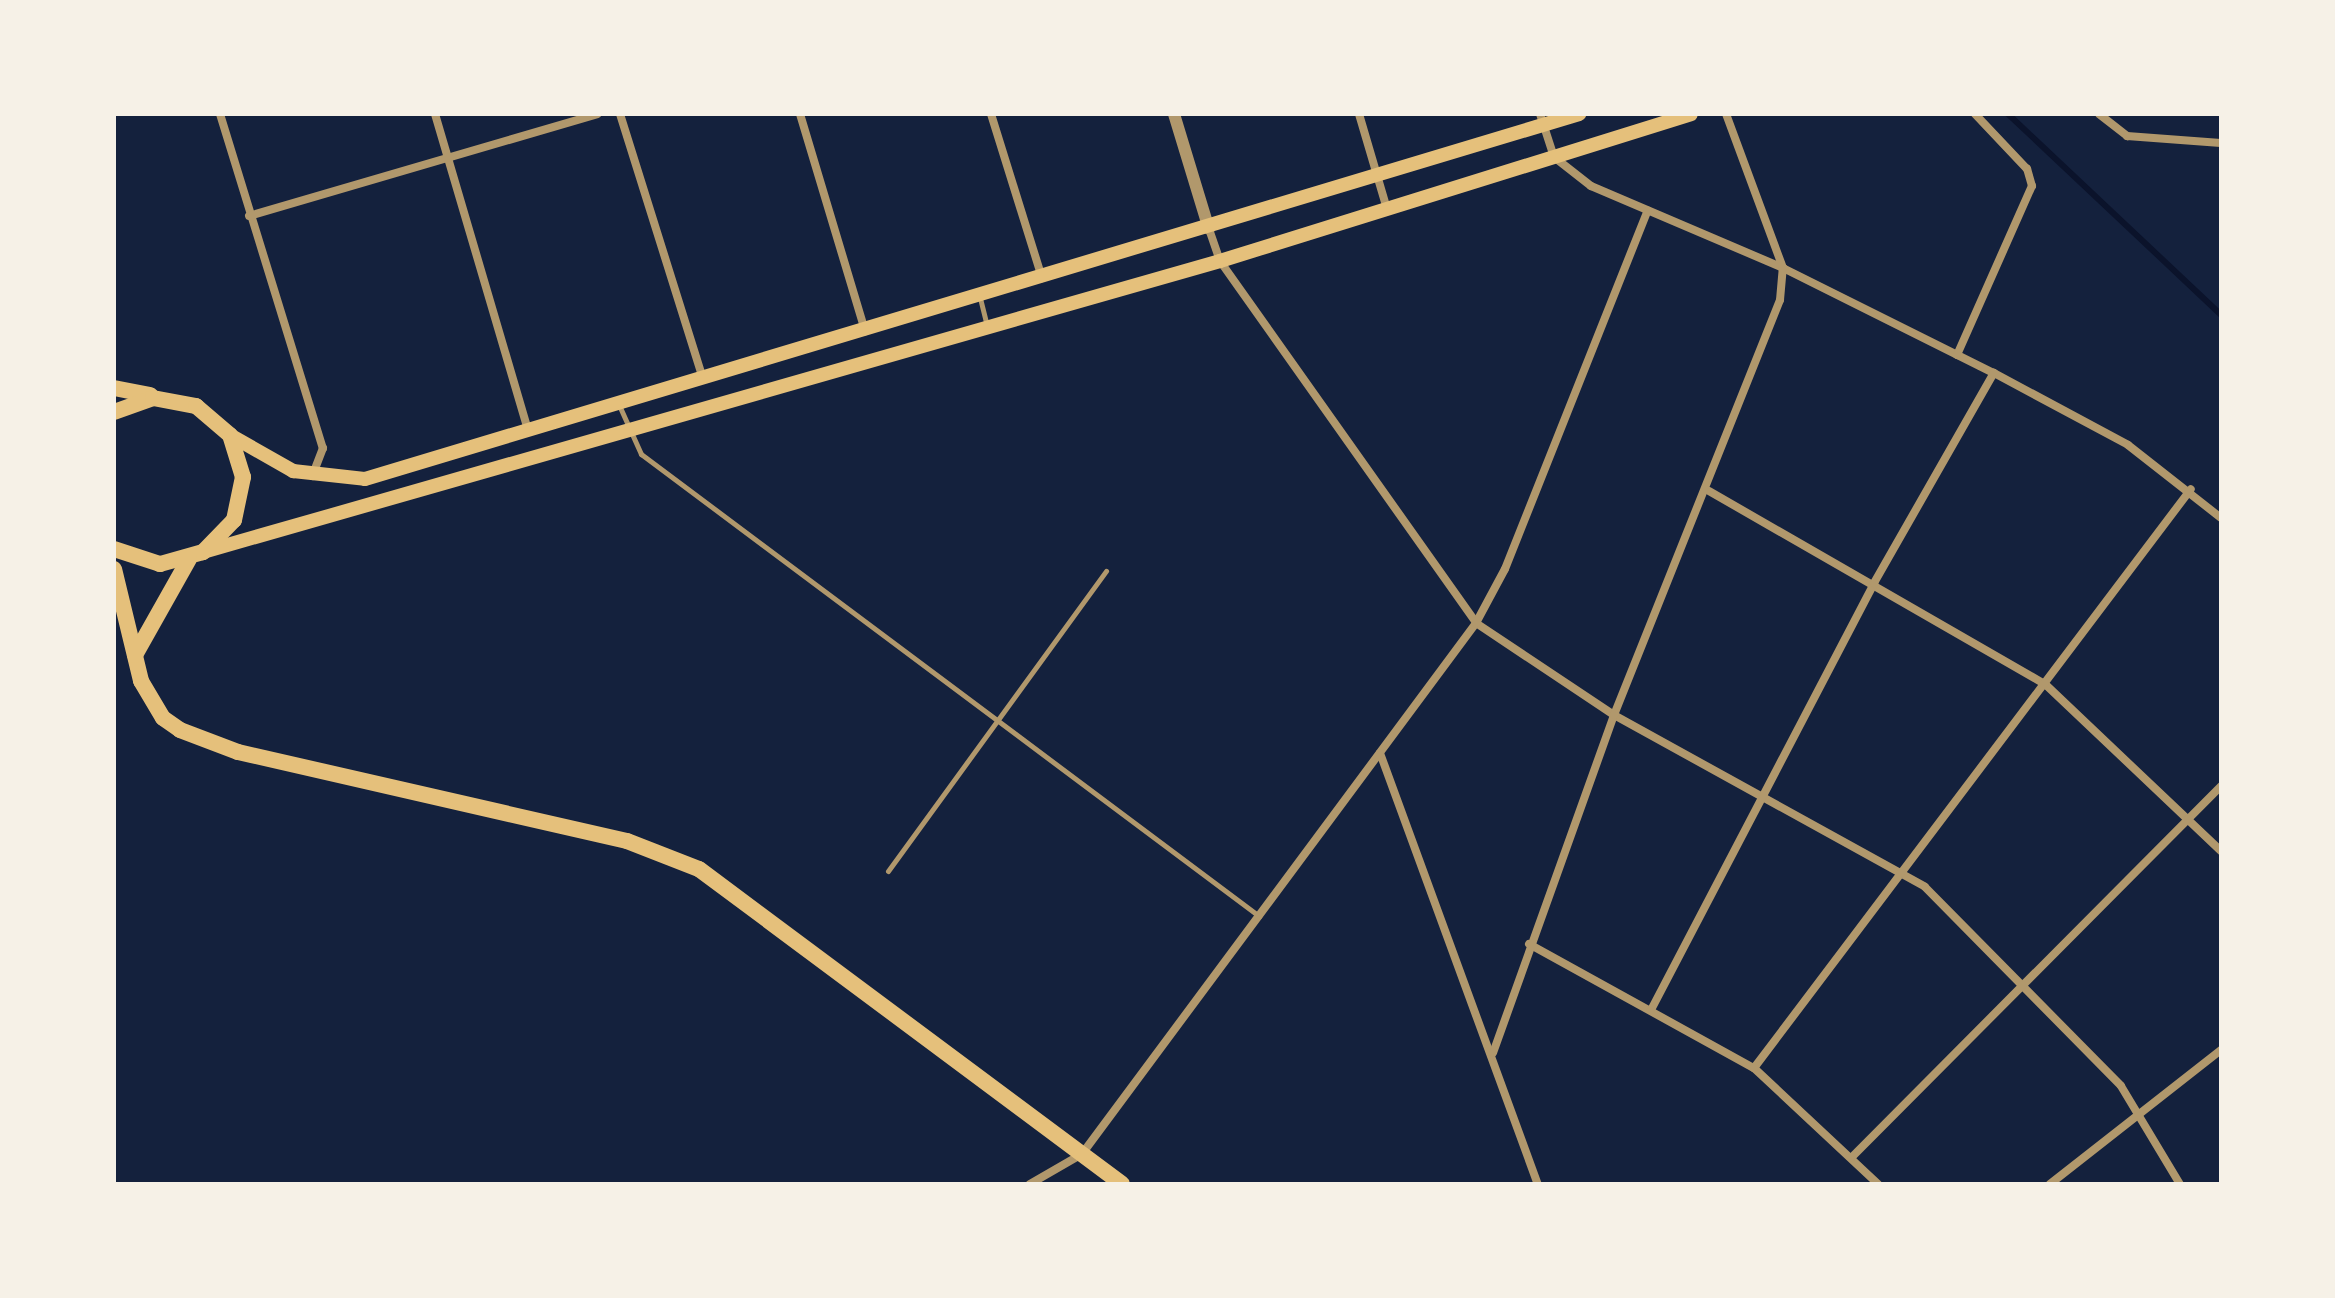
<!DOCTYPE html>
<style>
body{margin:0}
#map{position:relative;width:2335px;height:1298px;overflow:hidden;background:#14213d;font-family:Helvetica,sans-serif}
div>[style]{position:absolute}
.stream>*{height:6px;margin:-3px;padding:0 3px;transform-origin:3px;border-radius:3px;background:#0b132b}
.service>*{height:5px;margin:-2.5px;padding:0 2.5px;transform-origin:2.5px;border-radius:2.5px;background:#b1986c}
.minor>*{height:8px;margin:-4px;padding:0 4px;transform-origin:4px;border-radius:4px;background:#b1986c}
.tertiary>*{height:12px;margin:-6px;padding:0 6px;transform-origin:6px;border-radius:6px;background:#b1986c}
.secondary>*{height:14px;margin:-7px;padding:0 7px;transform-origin:7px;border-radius:7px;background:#e5c07b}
.primary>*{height:16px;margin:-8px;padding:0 8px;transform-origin:8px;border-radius:8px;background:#e5c07b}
span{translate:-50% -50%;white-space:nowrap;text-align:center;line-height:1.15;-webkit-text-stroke:6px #f6f1e7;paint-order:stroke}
.frame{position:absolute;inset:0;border:116px solid #f6f1e7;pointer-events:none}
</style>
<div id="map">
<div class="stream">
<div style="left:2008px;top:114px;width:293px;rotate:43.3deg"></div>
</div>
<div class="service">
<div style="left:980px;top:298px;width:30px;rotate:76deg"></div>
<div style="left:619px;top:405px;width:54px;rotate:65.8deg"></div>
<div style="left:641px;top:454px;width:772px;rotate:36.78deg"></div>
<div style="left:888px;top:871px;width:371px;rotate:-54deg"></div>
</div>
<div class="minor">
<div style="left:220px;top:114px;width:350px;rotate:72.9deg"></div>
<div style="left:323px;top:448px;width:30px;rotate:111deg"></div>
<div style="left:435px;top:114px;width:330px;rotate:73.6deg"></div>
<div style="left:620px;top:114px;width:278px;rotate:72.6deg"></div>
<div style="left:800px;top:114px;width:227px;rotate:73.3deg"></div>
<div style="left:991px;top:114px;width:172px;rotate:72.7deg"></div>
<div style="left:1359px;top:114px;width:99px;rotate:73.6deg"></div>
<div style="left:1540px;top:114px;width:45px;rotate:72deg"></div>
<div style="left:1554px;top:157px;width:47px;rotate:38.1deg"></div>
<div style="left:1591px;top:186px;width:209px;rotate:23.1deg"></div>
<div style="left:1783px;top:268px;width:236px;rotate:26.5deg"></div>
<div style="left:1994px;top:373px;width:152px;rotate:28.2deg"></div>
<div style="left:2128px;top:445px;width:118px;rotate:38.1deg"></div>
<div style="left:2099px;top:114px;width:36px;rotate:38deg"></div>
<div style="left:2127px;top:136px;width:94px;rotate:4.3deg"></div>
<div style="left:249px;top:216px;width:363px;rotate:-16.3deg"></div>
<div style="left:1209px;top:229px;width:34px;rotate:71deg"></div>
<div style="left:1220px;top:261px;width:443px;rotate:54.7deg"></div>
<div style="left:1476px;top:623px;width:166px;rotate:33.7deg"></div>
<div style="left:1614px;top:715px;width:355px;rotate:28.9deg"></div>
<div style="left:1925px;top:887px;width:279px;rotate:45.4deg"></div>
<div style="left:2121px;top:1086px;width:114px;rotate:59deg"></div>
<div style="left:1957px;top:355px;width:185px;rotate:-66.1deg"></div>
<div style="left:2032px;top:186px;width:18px;rotate:-106deg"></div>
<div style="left:2027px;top:169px;width:76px;rotate:-133.4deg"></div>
<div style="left:1709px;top:491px;width:387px;rotate:29.9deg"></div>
<div style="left:2045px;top:684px;width:243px;rotate:43.5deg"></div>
<div style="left:1380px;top:753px;width:459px;rotate:69.9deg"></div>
<div style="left:1529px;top:944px;width:257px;rotate:28.9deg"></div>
<div style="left:1754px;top:1068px;width:170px;rotate:43.1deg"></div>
<div style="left:1651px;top:1010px;width:482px;rotate:-62.4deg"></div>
<div style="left:1874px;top:583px;width:242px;rotate:-60.3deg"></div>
<div style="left:1493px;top:1053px;width:359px;rotate:-70.3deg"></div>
<div style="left:1614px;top:715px;width:447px;rotate:-68.2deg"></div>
<div style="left:1780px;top:300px;width:32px;rotate:-85deg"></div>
<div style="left:1783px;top:268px;width:164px;rotate:-110.3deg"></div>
<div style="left:1754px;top:1068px;width:725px;rotate:-52.96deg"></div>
<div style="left:1852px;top:1157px;width:523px;rotate:-45.15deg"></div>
<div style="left:1030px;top:1184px;width:60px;rotate:-30deg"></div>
<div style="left:1082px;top:1154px;width:661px;rotate:-53.42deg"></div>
<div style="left:1476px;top:623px;width:61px;rotate:-61.8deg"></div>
<div style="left:1505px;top:569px;width:386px;rotate:-68.3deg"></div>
<div style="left:2050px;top:1184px;width:217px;rotate:-38.1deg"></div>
</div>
<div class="tertiary">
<div style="left:1174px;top:114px;width:120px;rotate:73.1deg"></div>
</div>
<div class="secondary">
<div style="left:230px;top:435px;width:73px;rotate:29.7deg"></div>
<div style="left:293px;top:471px;width:72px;rotate:6.3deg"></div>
<div style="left:365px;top:479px;width:1268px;rotate:-16.73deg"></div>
<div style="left:203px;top:552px;width:1058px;rotate:-15.97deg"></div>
<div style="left:1220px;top:261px;width:493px;rotate:-17.3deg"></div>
</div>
<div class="primary">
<div style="left:114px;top:388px;width:37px;rotate:11deg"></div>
<div style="left:114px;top:412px;width:41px;rotate:-19.7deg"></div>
<div style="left:153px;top:398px;width:44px;rotate:10.5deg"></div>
<div style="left:196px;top:406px;width:45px;rotate:40.5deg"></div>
<div style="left:230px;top:435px;width:44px;rotate:72.8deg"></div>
<div style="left:243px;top:477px;width:44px;rotate:101.8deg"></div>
<div style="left:234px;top:520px;width:45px;rotate:134.1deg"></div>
<div style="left:203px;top:552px;width:45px;rotate:164.4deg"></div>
<div style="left:160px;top:564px;width:48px;rotate:-161.9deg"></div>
<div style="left:114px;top:569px;width:115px;rotate:76.4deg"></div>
<div style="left:141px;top:681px;width:43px;rotate:59.3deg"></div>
<div style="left:163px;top:718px;width:21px;rotate:35deg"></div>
<div style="left:180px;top:730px;width:62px;rotate:20.8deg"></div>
<div style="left:238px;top:752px;width:399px;rotate:12.9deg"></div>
<div style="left:627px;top:841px;width:77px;rotate:21.3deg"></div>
<div style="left:699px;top:869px;width:527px;rotate:36.67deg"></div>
<div style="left:135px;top:655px;width:110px;rotate:-60.6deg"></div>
</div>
<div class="frame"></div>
</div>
